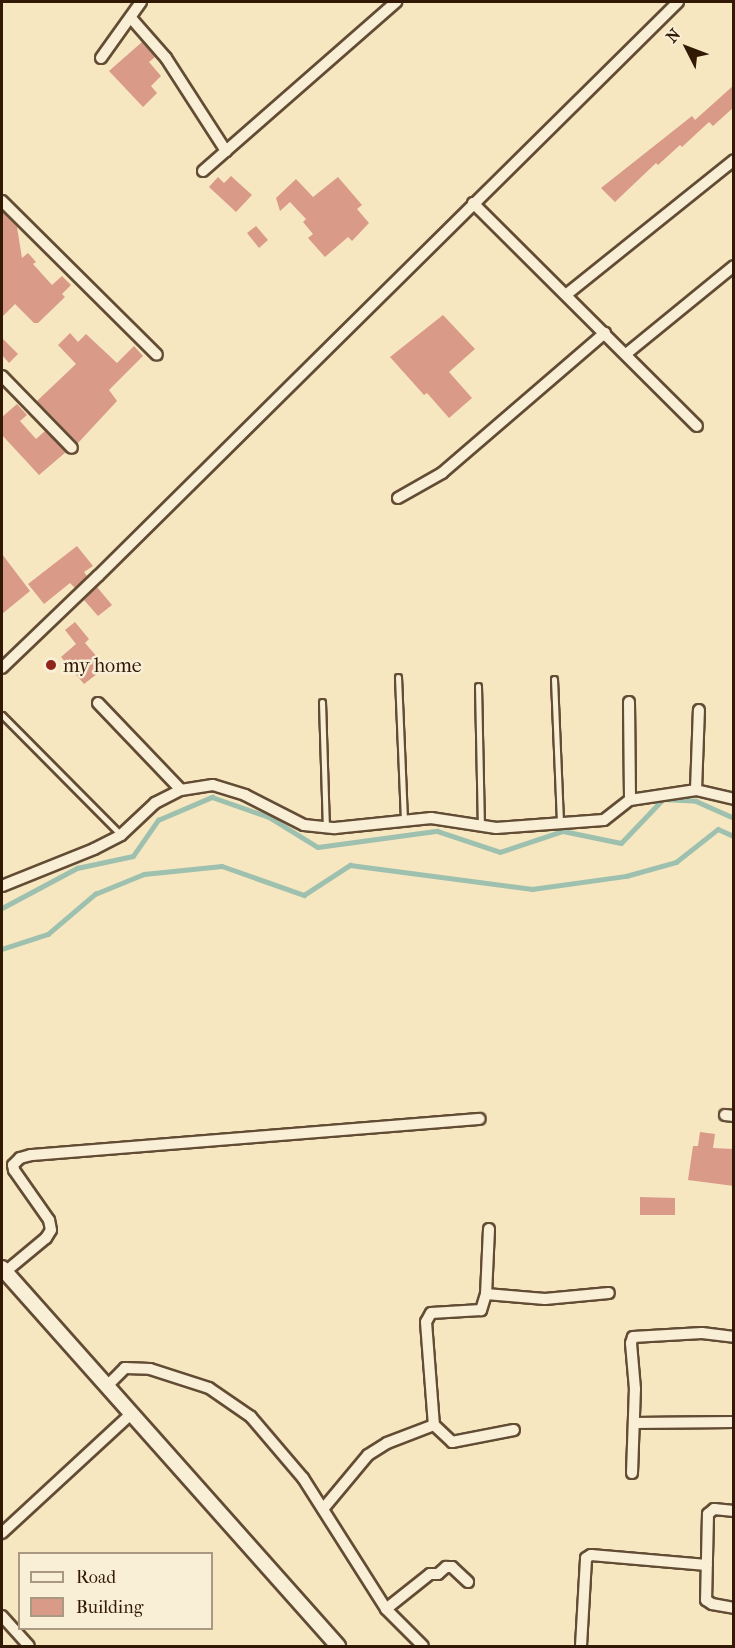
<!DOCTYPE html>
<style>
body{margin:0}
#map{position:relative;width:735px;height:1648px;overflow:hidden;background:#f6e7c1;font-family:"IM FELL French Canon",serif}
div>[style]{position:absolute}
.stream>*{height:4.5px;margin:-2.25px;padding:0 2.25px;transform-origin:2.25px;border-radius:2.25px;background:#9dc0af}
.building>*{inset:0;background:#d99a88}
.roads{filter:drop-shadow(2px 0 #634c34) drop-shadow(-2px 0 #634c34) drop-shadow(0 2px #634c34) drop-shadow(0 -2px #634c34)}
.service>*{height:5px;margin:-2.5px;padding:0 2.5px;transform-origin:2.5px;border-radius:2.5px;background:#f9efd7}
.minor>*{height:10px;margin:-5px;padding:0 5px;transform-origin:5px;border-radius:5px;background:#f9efd7}
.tertiary>*{height:14px;margin:-7px;padding:0 7px;transform-origin:7px;border-radius:7px;background:#f9efd7}
.dots>*{width:16px;height:16px;translate:-50% -50%;box-sizing:border-box;border:3px solid #f9efd7;border-radius:50%}
span{translate:-50% -50%;white-space:nowrap;text-align:center;line-height:1.15;-webkit-text-stroke:5px #f9efd7;paint-order:stroke}
.poi-label{font-size:20px;color:#321905}
.left{translate:0 -50%;text-align:left}
.frame{position:absolute;inset:0;border:3px solid #321905;pointer-events:none}
.legend{position:absolute;left:18px;top:1552px;width:195px;height:78px;box-sizing:border-box;background:#f9efd7;border:2px solid #a99983;margin:0;padding:8px 10px;list-style:none;font-size:18px;color:#321905}
.legend li{display:flex;align-items:center;gap:12px;height:30px}
.legend b{width:30px;border:2px solid #a99983}
.north{position:absolute;left:657px;top:18px;width:60px;height:60px;-webkit-text-stroke:4px #f9efd7;paint-order:stroke;rotate:312deg;font-size:16px;font-weight:700;line-height:24px;text-align:center;color:#321905}
.north::after{content:'';display:block;margin:auto;width:21px;height:27px;background:#321905;clip-path:polygon(50% 0,100% 100%,50% 72%,0 100%)}
</style>
<div id="map">
<div class="stream">
<div style="left:2px;top:908px;width:85px;rotate:-28.1deg"></div>
<div style="left:77px;top:868px;width:57px;rotate:-12.1deg"></div>
<div style="left:133px;top:856px;width:44px;rotate:-55.2deg"></div>
<div style="left:158px;top:820px;width:59px;rotate:-23.1deg"></div>
<div style="left:212px;top:797px;width:60px;rotate:19.3deg"></div>
<div style="left:269px;top:817px;width:57px;rotate:31.5deg"></div>
<div style="left:318px;top:847px;width:120px;rotate:-7.7deg"></div>
<div style="left:437px;top:831px;width:66px;rotate:18.4deg"></div>
<div style="left:500px;top:852px;width:66px;rotate:-18.4deg"></div>
<div style="left:563px;top:831px;width:59px;rotate:11.7deg"></div>
<div style="left:621px;top:843px;width:61px;rotate:-46.3deg"></div>
<div style="left:663px;top:799px;width:33px;rotate:3deg"></div>
<div style="left:696px;top:801px;width:42px;rotate:24.1deg"></div>
<div style="left:2px;top:949px;width:48px;rotate:-18.1deg"></div>
<div style="left:48px;top:934px;width:62px;rotate:-40.4deg"></div>
<div style="left:95px;top:894px;width:53px;rotate:-22.2deg"></div>
<div style="left:144px;top:874px;width:78px;rotate:-5.9deg"></div>
<div style="left:222px;top:866px;width:87px;rotate:19.5deg"></div>
<div style="left:304px;top:895px;width:55px;rotate:-33.1deg"></div>
<div style="left:350px;top:865px;width:184px;rotate:7.5deg"></div>
<div style="left:532px;top:889px;width:95px;rotate:-7.9deg"></div>
<div style="left:626px;top:876px;width:52px;rotate:-15.6deg"></div>
<div style="left:676px;top:862px;width:53px;rotate:-38.2deg"></div>
<div style="left:718px;top:829px;width:17px;rotate:24deg"></div>
</div>
<div class="building">
<div style="clip-path:polygon(142px 42px,155px 57px,149px 62px,161px 76px,151px 86px,157px 93px,143px 107px,109px 71px)"></div>
<div style="clip-path:polygon(734px 85px,734px 107px,713px 126px,709px 122px,682px 147px,680px 145px,658px 165px,656px 163px,615px 202px,601px 188px,692px 116px,695px 120px)"></div>
<div style="clip-path:polygon(231px 176px,252px 195px,236px 212px,209px 187px,218px 177px,224px 183px)"></div>
<div style="clip-path:polygon(338px 177px,362px 205px,357px 209px,369px 223px,352px 241px,348px 237px,325px 257px,308px 238px,313px 234px,303px 222px,306px 219px,290px 202px,280px 211px,276px 198px,296px 179px,313px 197px)"></div>
<div style="clip-path:polygon(2px 211px,17px 227px,22px 258px,28px 253px,36px 262px,33px 264px,52px 285px,62px 276px,71px 285px,62px 294px,65px 297px,38px 323px,34px 323px,15px 304px,2px 317px)"></div>
<div style="clip-path:polygon(256px 226px,268px 240px,259px 248px,247px 233px)"></div>
<div style="clip-path:polygon(443px 315px,475px 349px,449px 372px,472px 398px,449px 418px,427px 393px,424px 395px,390px 357px)"></div>
<div style="clip-path:polygon(70px 333px,78px 342px,86px 334px,117px 363px,134px 346px,143px 356px,109px 390px,117px 401px,78px 443px,37px 401px,76px 364px,58px 345px)"></div>
<div style="clip-path:polygon(2px 338px,18px 354px,9px 363px,2px 355px)"></div>
<div style="clip-path:polygon(17px 404px,27px 415px,20px 421px,36px 439px,45px 431px,66px 452px,39px 475px,2px 435px,2px 417px)"></div>
<div style="clip-path:polygon(77px 546px,93px 566px,84px 572px,87px 576px,75px 588px,70px 583px,44px 604px,28px 584px)"></div>
<div style="clip-path:polygon(2px 554px,30px 591px,2px 614px)"></div>
<div style="clip-path:polygon(97px 587px,112px 605px,98px 616px,84px 600px)"></div>
<div style="clip-path:polygon(75px 622px,89px 639px,85px 643px,106px 667px,84px 684px,61px 657px,76px 644px,65px 630px)"></div>
<div style="clip-path:polygon(700px 1132px,715px 1134px,713px 1148px,734px 1149px,734px 1186px,688px 1180px,693px 1146px,698px 1146px)"></div>
<div style="clip-path:polygon(640px 1197px,675px 1198px,675px 1215px,640px 1215px)"></div>
</div>
<div class="roads">
<div class="service">
<div style="left:398px;top:677px;width:144px;rotate:87.6deg"></div>
<div style="left:554px;top:679px;width:144px;rotate:87.6deg"></div>
<div style="left:478px;top:686px;width:139px;rotate:88.8deg"></div>
<div style="left:322px;top:702px;width:125px;rotate:88.2deg"></div>
<div style="left:2px;top:715px;width:169px;rotate:45.2deg"></div>
</div>
<div class="minor">
<div style="left:131px;top:18px;width:53px;rotate:48.8deg"></div>
<div style="left:166px;top:58px;width:111px;rotate:57.2deg"></div>
<div style="left:101px;top:58px;width:69px;rotate:-54.5deg"></div>
<div style="left:203px;top:171px;width:257px;rotate:-41.2deg"></div>
<div style="left:2px;top:201px;width:218px;rotate:44.8deg"></div>
<div style="left:473px;top:203px;width:316px;rotate:44.9deg"></div>
<div style="left:567px;top:294px;width:214px;rotate:-38.7deg"></div>
<div style="left:626px;top:354px;width:139px;rotate:-39.2deg"></div>
<div style="left:2px;top:376px;width:100px;rotate:45.8deg"></div>
<div style="left:398px;top:498px;width:51px;rotate:-29.6deg"></div>
<div style="left:442px;top:473px;width:215px;rotate:-40.7deg"></div>
<div style="left:2px;top:668px;width:133px;rotate:-43.8deg"></div>
<div style="left:98px;top:576px;width:816px;rotate:-44.7deg"></div>
<div style="left:629px;top:702px;width:98px;rotate:89.4deg"></div>
<div style="left:98px;top:703px;width:120px;rotate:46.3deg"></div>
<div style="left:696px;top:790px;width:80px;rotate:-87.9deg"></div>
<div style="left:2px;top:886px;width:99px;rotate:-21.9deg"></div>
<div style="left:94px;top:849px;width:30px;rotate:-27deg"></div>
<div style="left:121px;top:835px;width:47px;rotate:-43.3deg"></div>
<div style="left:155px;top:803px;width:29px;rotate:-27deg"></div>
<div style="left:181px;top:790px;width:32px;rotate:-9deg"></div>
<div style="left:213px;top:785px;width:34px;rotate:17deg"></div>
<div style="left:245px;top:795px;width:66px;rotate:27deg"></div>
<div style="left:304px;top:825px;width:31px;rotate:6deg"></div>
<div style="left:335px;top:828px;width:97px;rotate:-5.9deg"></div>
<div style="left:431px;top:818px;width:66px;rotate:8.7deg"></div>
<div style="left:496px;top:828px;width:108px;rotate:-4.2deg"></div>
<div style="left:604px;top:820px;width:33px;rotate:-38deg"></div>
<div style="left:630px;top:800px;width:67px;rotate:-8.6deg"></div>
<div style="left:696px;top:790px;width:39px;rotate:13deg"></div>
<div style="left:725px;top:1115px;width:9px;rotate:6deg"></div>
<div style="left:489px;top:1229px;width:65px;rotate:92.6deg"></div>
<div style="left:486px;top:1294px;width:17px;rotate:107deg"></div>
<div style="left:481px;top:1310px;width:50px;rotate:176.6deg"></div>
<div style="left:431px;top:1313px;width:10px;rotate:119deg"></div>
<div style="left:426px;top:1322px;width:103px;rotate:85.6deg"></div>
<div style="left:434px;top:1425px;width:25px;rotate:43deg"></div>
<div style="left:452px;top:1442px;width:63px;rotate:-11deg"></div>
<div style="left:5px;top:1272px;width:53px;rotate:-39.7deg"></div>
<div style="left:46px;top:1238px;width:9px;rotate:-58deg"></div>
<div style="left:51px;top:1230px;width:10px;rotate:-101deg"></div>
<div style="left:49px;top:1220px;width:61px;rotate:-125deg"></div>
<div style="left:14px;top:1170px;width:5px;rotate:-101deg"></div>
<div style="left:13px;top:1165px;width:10px;rotate:-45deg"></div>
<div style="left:20px;top:1158px;width:11px;rotate:-15deg"></div>
<div style="left:31px;top:1155px;width:450px;rotate:-4.6deg"></div>
<div style="left:486px;top:1294px;width:59px;rotate:4.8deg"></div>
<div style="left:545px;top:1299px;width:64px;rotate:-5.4deg"></div>
<div style="left:106px;top:1387px;width:27px;rotate:-45deg"></div>
<div style="left:125px;top:1368px;width:25px;rotate:2deg"></div>
<div style="left:150px;top:1369px;width:62px;rotate:17.9deg"></div>
<div style="left:209px;top:1388px;width:51px;rotate:34.6deg"></div>
<div style="left:251px;top:1417px;width:80px;rotate:49.6deg"></div>
<div style="left:303px;top:1478px;width:155px;rotate:57.6deg"></div>
<div style="left:386px;top:1609px;width:52px;rotate:45deg"></div>
<div style="left:634px;top:1423px;width:100px;rotate:-0.6deg"></div>
<div style="left:632px;top:1473px;width:84px;rotate:-88deg"></div>
<div style="left:635px;top:1389px;width:46px;rotate:-95deg"></div>
<div style="left:631px;top:1343px;width:6px;rotate:-72deg"></div>
<div style="left:633px;top:1337px;width:69px;rotate:-3.3deg"></div>
<div style="left:702px;top:1333px;width:32px;rotate:7deg"></div>
<div style="left:323px;top:1509px;width:70px;rotate:-50.2deg"></div>
<div style="left:368px;top:1455px;width:22px;rotate:-32deg"></div>
<div style="left:387px;top:1443px;width:50px;rotate:-21deg"></div>
<div style="left:734px;top:1511px;width:20px;rotate:-174deg"></div>
<div style="left:714px;top:1509px;width:8px;rotate:140deg"></div>
<div style="left:708px;top:1514px;width:86px;rotate:91.3deg"></div>
<div style="left:706px;top:1600px;width:7px;rotate:34deg"></div>
<div style="left:712px;top:1604px;width:22px;rotate:10deg"></div>
<div style="left:2px;top:1533px;width:176px;rotate:-42.7deg"></div>
<div style="left:386px;top:1609px;width:56px;rotate:-38.5deg"></div>
<div style="left:430px;top:1574px;width:8px"></div>
<div style="left:438px;top:1574px;width:11px;rotate:-41deg"></div>
<div style="left:446px;top:1567px;width:6px"></div>
<div style="left:452px;top:1567px;width:22px;rotate:43deg"></div>
<div style="left:2px;top:1616px;width:40px;rotate:48deg"></div>
<div style="left:581px;top:1646px;width:88px;rotate:-86.7deg"></div>
<div style="left:586px;top:1558px;width:6px;rotate:-31deg"></div>
<div style="left:591px;top:1555px;width:116px;rotate:4.9deg"></div>
</div>
<div class="tertiary">
<div style="left:2px;top:1268px;width:506px;rotate:48.37deg"></div>
</div>
</div>
<div class="dots">
<div style="left:51px;top:665px;background:#8f2418"></div>
</div>
<div class="poi-label">
<span class="left" style="left:63px;top:665px">my home</span>
</div>
<div class="frame"></div>
<ul class="legend">
<li><b style="height:8px;background:#f9efd7"></b>Road</li>
<li><b style="height:16px;background:#d99a88"></b>Building</li>
</ul>
<div class="north">N</div>
</div>
